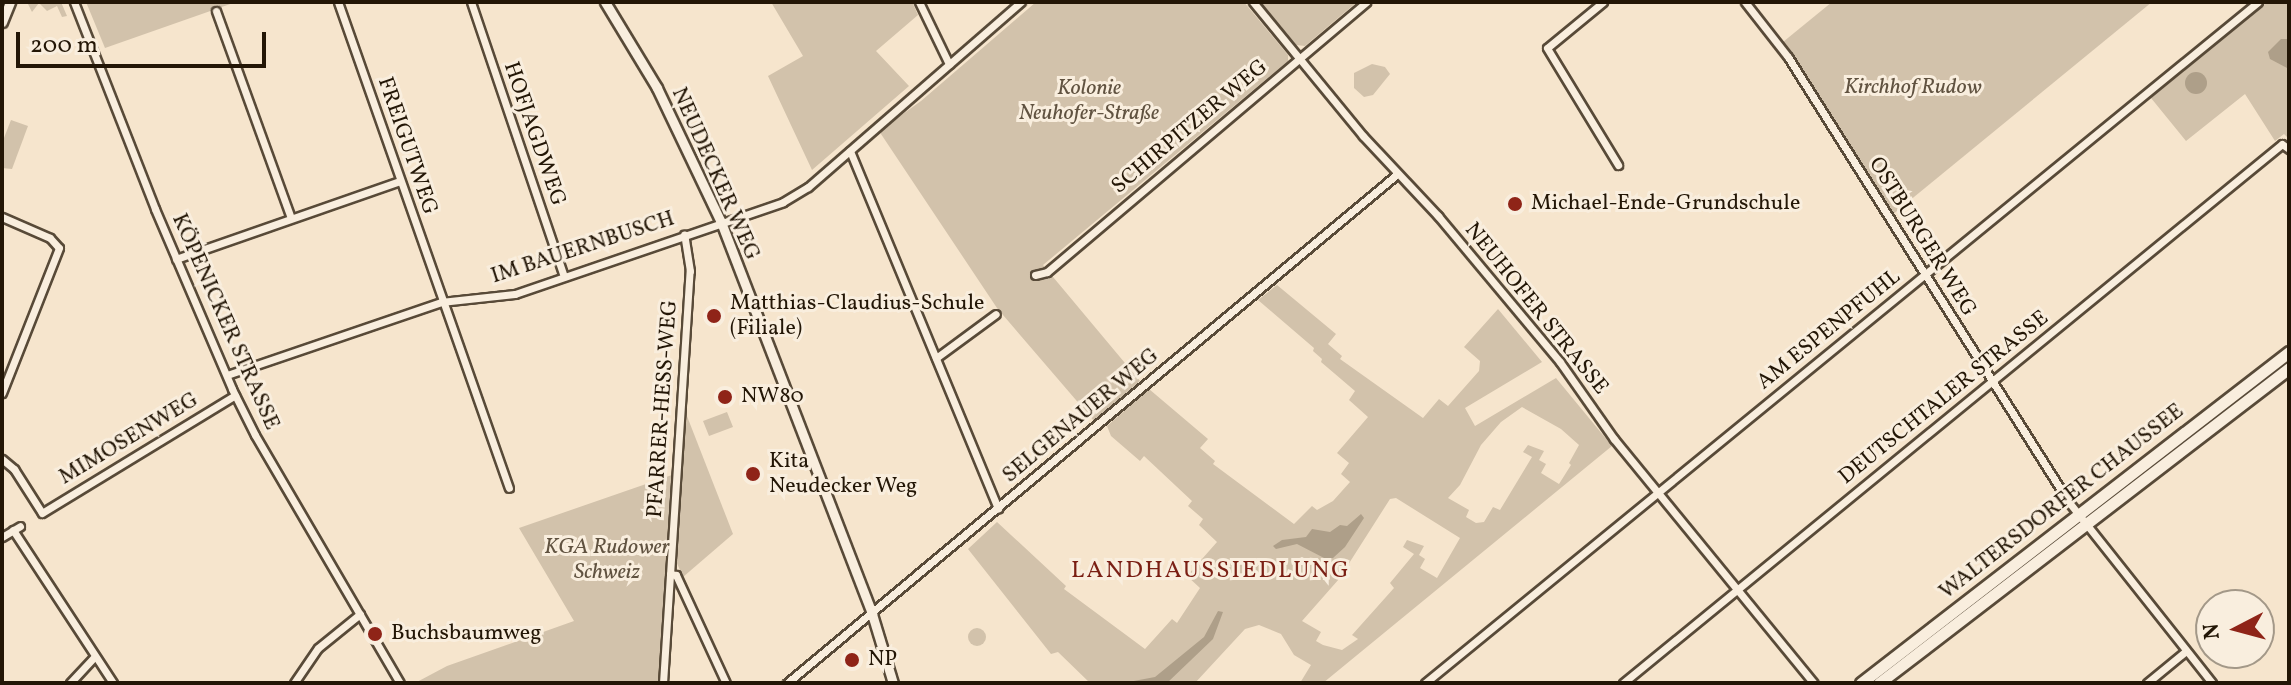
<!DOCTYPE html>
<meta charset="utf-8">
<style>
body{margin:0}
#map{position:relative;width:2291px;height:685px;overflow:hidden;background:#f6e5cd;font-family:Vollkorn,serif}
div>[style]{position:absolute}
.green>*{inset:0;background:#d2c2ab}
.round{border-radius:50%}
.water>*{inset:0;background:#ae9f89}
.roads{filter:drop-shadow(2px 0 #584a38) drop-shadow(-2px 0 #584a38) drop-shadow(0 2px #584a38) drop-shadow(0 -2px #584a38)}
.minor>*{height:7px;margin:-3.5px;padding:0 3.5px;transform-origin:3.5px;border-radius:3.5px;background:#f9eede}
.tertiary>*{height:9px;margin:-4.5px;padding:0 4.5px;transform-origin:4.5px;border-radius:4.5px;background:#f9eede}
.secondary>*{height:11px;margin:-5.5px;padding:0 5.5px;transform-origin:5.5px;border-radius:5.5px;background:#f9eede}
.dots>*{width:22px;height:22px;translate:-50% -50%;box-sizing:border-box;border:4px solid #f9eede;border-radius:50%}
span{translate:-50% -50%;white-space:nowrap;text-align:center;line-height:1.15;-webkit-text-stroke:6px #f9eede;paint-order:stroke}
.park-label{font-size:22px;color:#605240;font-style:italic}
.street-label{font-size:22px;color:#231606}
.poi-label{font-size:22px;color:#231606}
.left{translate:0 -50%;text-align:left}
.neighbourhood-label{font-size:24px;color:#7a1f14;letter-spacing:2px}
.frame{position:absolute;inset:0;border:4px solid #231606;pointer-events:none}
.north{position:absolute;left:2195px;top:589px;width:80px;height:80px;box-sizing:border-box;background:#f9eede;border:2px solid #a39888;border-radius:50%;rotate:264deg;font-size:22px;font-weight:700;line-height:32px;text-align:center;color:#231606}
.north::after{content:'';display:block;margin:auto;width:28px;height:36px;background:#8f2418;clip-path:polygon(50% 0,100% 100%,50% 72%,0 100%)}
.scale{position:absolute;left:16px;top:32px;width:250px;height:36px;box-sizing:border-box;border:4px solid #231606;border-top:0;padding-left:10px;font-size:24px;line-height:28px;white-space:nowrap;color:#231606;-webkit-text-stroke:6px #f9eede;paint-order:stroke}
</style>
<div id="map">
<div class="green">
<div style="clip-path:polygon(27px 2px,61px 2px,67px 16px,62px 17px,57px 6px,47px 11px,39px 3px,32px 12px)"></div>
<div style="clip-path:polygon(86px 2px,236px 2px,105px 48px)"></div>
<div style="clip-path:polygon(771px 2px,912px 2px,918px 15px,876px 51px,909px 86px,812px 170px,768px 76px,803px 56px)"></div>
<div style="clip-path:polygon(1036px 2px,1244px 2px,1288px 55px,1288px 61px,1043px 265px,1140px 381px,1094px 421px,997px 308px,879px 131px,921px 101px)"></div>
<div style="clip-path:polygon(1260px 2px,1357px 2px,1305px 46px,1296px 45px)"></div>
<div style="clip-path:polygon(1832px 2px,2152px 2px,1892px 215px,1783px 42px)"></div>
<div style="clip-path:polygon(2268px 2px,2289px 2px,2289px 139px,2284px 134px,2275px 141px,2245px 94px,2186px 141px,2151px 98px)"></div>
<div style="clip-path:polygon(1372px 64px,1385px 67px,1390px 74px,1373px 95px,1364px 97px,1354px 88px,1354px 73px)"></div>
<div style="clip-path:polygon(11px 120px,28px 126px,12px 169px,2px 168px,2px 143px)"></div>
<div style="clip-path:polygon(evenodd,1277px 285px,1336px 334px,1328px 344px,1342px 356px,1340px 359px,1423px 418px,1439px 399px,1448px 406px,1479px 371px,1480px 361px,1464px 347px,1498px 309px,1542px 362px,1465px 408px,1475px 426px,1556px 378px,1612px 446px,1323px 683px,1300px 683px,1311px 665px,1294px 655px,1281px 634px,1259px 625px,1245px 629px,1195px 683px,1090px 683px,1058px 652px,1051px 654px,968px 549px,997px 522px,1066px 586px,1064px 589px,1145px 649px,1172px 619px,1177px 623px,1200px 588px,1187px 576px,1217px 542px,1199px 525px,1203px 519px,1188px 506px,1192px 501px,1144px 456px,1140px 461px,1111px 436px,1107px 426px,1149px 389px,1208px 439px,1200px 448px,1215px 461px,1213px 464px,1294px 524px,1312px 506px,1317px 510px,1333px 501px,1350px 482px,1341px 474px,1349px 463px,1337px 453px,1368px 417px,1349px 400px,1355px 391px,1321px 362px,1322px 359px,1313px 351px,1314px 348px,1258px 300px,1277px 285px,1522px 407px,1561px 429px,1579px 445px,1569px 463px,1571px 465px,1559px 484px,1541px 473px,1546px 464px,1539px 460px,1544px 451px,1528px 445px,1523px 452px,1532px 457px,1500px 510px,1493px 507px,1484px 522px,1476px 523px,1466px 517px,1469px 510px,1448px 498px,1460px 485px,1481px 445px,1501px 422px,1522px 407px,1277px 285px,1396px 498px,1460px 538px,1437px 578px,1420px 568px,1425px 559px,1419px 555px,1424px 546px,1407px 540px,1403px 547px,1414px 554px,1390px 583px,1394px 588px,1352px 635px,1358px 639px,1342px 650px,1323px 645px,1316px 641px,1321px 632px,1302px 621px,1339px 579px,1390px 499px,1396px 498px)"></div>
<div style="clip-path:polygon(685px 411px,733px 534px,683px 577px,676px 561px)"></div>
<div style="clip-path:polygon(727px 412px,733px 427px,709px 436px,703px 421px)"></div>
<div style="clip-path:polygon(672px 475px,658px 683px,415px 683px,447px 666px,574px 621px,519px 528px)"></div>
<div class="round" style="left:968px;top:628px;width:18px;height:18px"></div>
</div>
<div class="water">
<div style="clip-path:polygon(2281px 39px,2289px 39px,2289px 69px,2270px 59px,2268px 52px)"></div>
<div class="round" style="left:2185px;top:72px;width:22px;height:22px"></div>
<div style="clip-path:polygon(1361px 514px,1364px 518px,1345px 547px,1333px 558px,1326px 559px,1297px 544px,1276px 549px,1273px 546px,1282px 540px,1306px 537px,1312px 529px,1330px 532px,1340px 525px,1347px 526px)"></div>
<div style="clip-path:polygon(1218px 611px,1223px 612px,1213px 639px,1167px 683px,1123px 683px,1155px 677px,1204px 637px)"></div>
</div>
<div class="roads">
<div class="minor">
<div style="left:74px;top:2px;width:222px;rotate:68.6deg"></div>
<div style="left:155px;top:209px;width:196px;rotate:66.8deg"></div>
<div style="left:232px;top:389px;width:51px;rotate:63.4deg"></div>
<div style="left:255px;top:435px;width:287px;rotate:59.7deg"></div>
<div style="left:338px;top:2px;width:515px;rotate:70.62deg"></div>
<div style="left:471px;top:2px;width:290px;rotate:71.3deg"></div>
<div style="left:919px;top:2px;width:69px;rotate:64.2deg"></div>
<div style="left:1253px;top:2px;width:173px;rotate:50.6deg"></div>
<div style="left:1363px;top:136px;width:110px;rotate:46.8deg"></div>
<div style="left:1438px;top:216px;width:190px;rotate:50.1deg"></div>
<div style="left:1560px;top:362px;width:94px;rotate:55deg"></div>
<div style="left:1614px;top:439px;width:315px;rotate:50.7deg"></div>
<div style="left:1603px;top:2px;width:72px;rotate:140.6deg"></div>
<div style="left:1547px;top:48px;width:137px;rotate:58.7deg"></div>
<div style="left:1745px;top:2px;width:70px;rotate:52deg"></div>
<div style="left:1788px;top:57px;width:525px;rotate:57.76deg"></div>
<div style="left:2068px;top:501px;width:232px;rotate:51.6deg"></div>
<div style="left:216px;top:11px;width:220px;rotate:70.1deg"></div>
<div style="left:850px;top:151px;width:387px;rotate:67.5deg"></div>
<div style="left:2px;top:217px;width:52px;rotate:23.6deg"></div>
<div style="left:50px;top:238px;width:13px;rotate:48deg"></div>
<div style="left:59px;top:248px;width:156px;rotate:111.5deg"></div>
<div style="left:176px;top:259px;width:237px;rotate:-19.2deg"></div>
<div style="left:1035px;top:275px;width:12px;rotate:-14deg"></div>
<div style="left:1047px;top:272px;width:418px;rotate:-40.2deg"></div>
<div style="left:936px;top:358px;width:74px;rotate:-36.3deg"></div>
<div style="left:227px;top:375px;width:226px;rotate:-18.8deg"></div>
<div style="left:441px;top:302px;width:74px;rotate:-6.2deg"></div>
<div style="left:515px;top:294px;width:283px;rotate:-18.9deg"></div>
<div style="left:783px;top:202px;width:29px;rotate:-31deg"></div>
<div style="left:808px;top:187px;width:282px;rotate:-41deg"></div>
<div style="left:2px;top:459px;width:16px;rotate:40deg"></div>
<div style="left:14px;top:469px;width:52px;rotate:57.5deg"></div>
<div style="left:42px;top:513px;width:226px;rotate:-31.4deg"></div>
<div style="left:13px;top:530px;width:183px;rotate:56.8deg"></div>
<div style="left:2px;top:537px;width:21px;rotate:-31deg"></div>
<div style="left:670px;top:574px;width:6px;rotate:9deg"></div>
<div style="left:676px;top:575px;width:119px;rotate:65.2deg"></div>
<div style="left:70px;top:683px;width:35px;rotate:-47deg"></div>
<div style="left:294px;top:683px;width:42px;rotate:-55.6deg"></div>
<div style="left:318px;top:648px;width:54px;rotate:-39deg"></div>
<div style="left:663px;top:683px;width:413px;rotate:-86.3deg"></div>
<div style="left:690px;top:271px;width:37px;rotate:-99deg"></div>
<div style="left:787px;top:683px;width:793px;rotate:-39.83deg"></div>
<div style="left:1425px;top:683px;width:1076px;rotate:-39.27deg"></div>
<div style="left:1623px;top:683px;width:851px;rotate:-39.28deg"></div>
<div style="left:2282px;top:144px;width:9px;rotate:36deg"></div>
<div style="left:2147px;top:683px;width:50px;rotate:-39.4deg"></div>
</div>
<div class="tertiary">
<div style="left:605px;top:2px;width:100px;rotate:58.8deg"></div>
<div style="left:657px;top:88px;width:148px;rotate:64.5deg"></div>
<div style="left:721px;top:222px;width:420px;rotate:68.9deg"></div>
<div style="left:872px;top:614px;width:72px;rotate:73.1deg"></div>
<div style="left:2px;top:22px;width:22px;rotate:-68deg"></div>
</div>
<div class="secondary">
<div style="left:1861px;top:683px;width:541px;rotate:-37.72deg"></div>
<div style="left:1879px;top:683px;width:517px;rotate:-37.53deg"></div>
</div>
</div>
<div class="dots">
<div style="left:1515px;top:204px;background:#8f2418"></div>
<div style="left:714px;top:316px;background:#8f2418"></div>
<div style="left:725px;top:397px;background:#8f2418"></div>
<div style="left:753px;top:474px;background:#8f2418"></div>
<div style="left:375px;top:634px;background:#8f2418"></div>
<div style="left:852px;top:660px;background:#8f2418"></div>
</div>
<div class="park-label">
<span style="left:1089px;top:101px">Kolonie<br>Neuhofer-Straße</span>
<span style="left:1913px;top:88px">Kirchhof Rudow</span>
<span style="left:607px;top:560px">KGA Rudower<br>Schweiz</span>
</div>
<div class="street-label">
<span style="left:1190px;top:127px;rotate:-40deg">SCHIRPITZER WEG</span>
<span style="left:534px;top:134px;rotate:71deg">HOFJAGDWEG</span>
<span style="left:407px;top:146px;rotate:71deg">FREIGUTWEG</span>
<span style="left:715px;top:174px;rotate:66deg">NEUDECKER WEG</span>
<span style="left:1922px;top:237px;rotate:58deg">OSTBURGER WEG</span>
<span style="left:583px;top:248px;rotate:-18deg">IM BAUERNBUSCH</span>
<span style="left:1536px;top:309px;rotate:51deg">NEUHOFER STRASSE</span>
<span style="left:225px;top:322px;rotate:66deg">KÖPENICKER STRASSE</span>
<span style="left:1829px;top:330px;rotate:-39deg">AM ESPENPFUHL</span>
<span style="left:1944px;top:398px;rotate:-39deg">DEUTSCHTALER STRASSE</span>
<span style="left:663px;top:409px;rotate:-86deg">PFARRER-HESS-WEG</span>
<span style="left:1081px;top:416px;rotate:-40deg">SELGENAUER WEG</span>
<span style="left:129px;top:439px;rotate:-31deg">MIMOSENWEG</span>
<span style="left:2062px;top:502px;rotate:-38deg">WALTERSDORFER CHAUSSEE</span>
</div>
<div class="poi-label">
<span class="left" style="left:1531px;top:204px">Michael-Ende-Grundschule</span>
<span class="left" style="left:730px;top:316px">Matthias-Claudius-Schule<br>(Filiale)</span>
<span class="left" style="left:741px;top:397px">NW80</span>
<span class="left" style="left:769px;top:474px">Kita<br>Neudecker Weg</span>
<span class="left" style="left:391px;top:634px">Buchsbaumweg</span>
<span class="left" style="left:868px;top:660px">NP</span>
</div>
<div class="neighbourhood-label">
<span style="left:1211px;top:572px">LANDHAUSSIEDLUNG</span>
</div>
<div class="frame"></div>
<div class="north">N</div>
<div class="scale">200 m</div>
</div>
